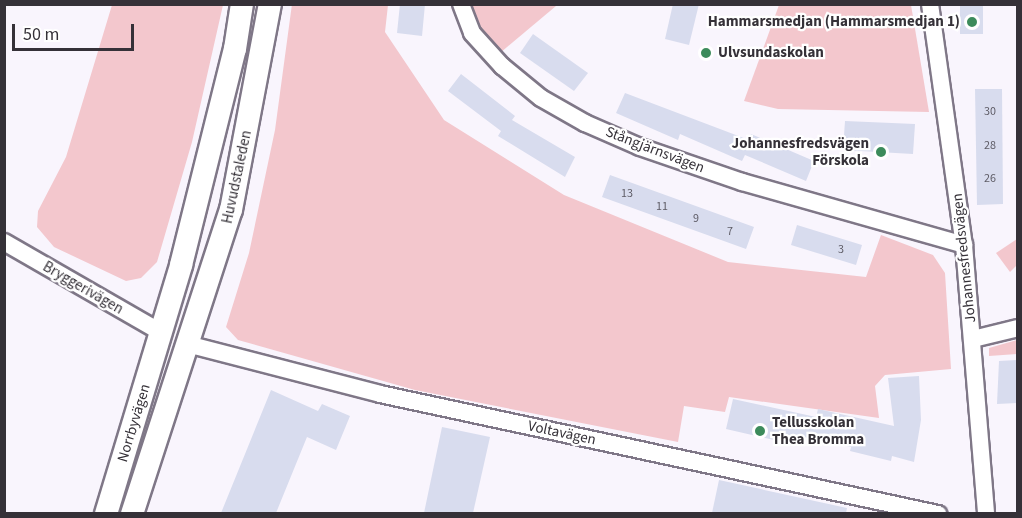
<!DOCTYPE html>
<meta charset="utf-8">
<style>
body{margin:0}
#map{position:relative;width:1022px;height:518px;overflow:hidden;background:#f9f5fd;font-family:"Source Sans 3",sans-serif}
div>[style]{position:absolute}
.green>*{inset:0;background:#f3c7cd}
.building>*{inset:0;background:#d8dcee}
.roads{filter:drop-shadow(2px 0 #7f7787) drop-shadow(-2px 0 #7f7787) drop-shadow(0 2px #7f7787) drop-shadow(0 -2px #7f7787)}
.minor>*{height:16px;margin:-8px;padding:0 8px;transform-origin:8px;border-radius:8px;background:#fff}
.secondary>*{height:22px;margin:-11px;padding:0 11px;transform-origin:11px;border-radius:11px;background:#fff}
.dots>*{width:16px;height:16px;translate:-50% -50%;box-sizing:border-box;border:3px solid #fff;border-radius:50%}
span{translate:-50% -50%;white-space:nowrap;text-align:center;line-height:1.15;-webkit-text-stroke:4.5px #fff;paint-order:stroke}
.number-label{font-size:12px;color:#5e5c66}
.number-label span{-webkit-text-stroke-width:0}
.poi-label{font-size:15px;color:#353138;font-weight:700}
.right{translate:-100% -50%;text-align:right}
.left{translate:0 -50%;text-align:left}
.street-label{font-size:15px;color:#353138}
.frame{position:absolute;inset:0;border:6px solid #353138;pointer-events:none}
.scale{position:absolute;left:12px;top:24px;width:122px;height:27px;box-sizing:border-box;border:3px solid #353138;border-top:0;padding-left:8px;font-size:18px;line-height:21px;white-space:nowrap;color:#353138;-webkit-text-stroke:4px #fff;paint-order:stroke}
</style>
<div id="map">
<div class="green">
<div style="clip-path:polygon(292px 4px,388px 5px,385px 32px,444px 120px,564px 195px,728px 262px,866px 277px,881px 235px,933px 255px,945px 273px,951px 369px,885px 375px,875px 386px,879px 418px,729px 397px,725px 412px,684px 406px,678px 442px,415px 390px,238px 340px,226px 327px,249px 253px,275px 130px)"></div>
<div style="clip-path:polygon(112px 5px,223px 5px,192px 142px,157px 262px,141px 278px,126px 281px,54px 247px,37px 227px,38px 211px,66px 157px)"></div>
<div style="clip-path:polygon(470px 5px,555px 4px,556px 6px,500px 53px,479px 26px)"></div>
<div style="clip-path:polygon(779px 5px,911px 5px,929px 112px,778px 109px,744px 101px)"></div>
<div style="clip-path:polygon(1017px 239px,1017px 265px,1010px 272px,996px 253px)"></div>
<div style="clip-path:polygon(1017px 340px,1017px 354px,989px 356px,989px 348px)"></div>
</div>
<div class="building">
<div style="clip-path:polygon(400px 4px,425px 4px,422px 36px,397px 33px)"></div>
<div style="clip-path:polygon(673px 4px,699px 4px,689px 45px,665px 39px)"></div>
<div style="clip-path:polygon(960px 4px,983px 4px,983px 34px,960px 34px)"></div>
<div style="clip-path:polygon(533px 34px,588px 73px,574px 91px,520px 53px)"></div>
<div style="clip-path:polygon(461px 74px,515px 116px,512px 120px,575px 157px,565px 177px,498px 136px,501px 131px,448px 91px)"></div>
<div style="clip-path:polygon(975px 89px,1002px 89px,1003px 204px,977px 205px)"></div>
<div style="clip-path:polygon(625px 93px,749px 140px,751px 134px,814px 161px,806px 181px,745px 155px,742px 161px,680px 134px,678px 140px,616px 113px)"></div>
<div style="clip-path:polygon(845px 121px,915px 124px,913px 154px,843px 150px)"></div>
<div style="clip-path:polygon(610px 175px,754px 227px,746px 249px,602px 197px)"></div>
<div style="clip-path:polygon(797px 225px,862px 245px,856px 265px,791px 245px)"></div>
<div style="clip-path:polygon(1017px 360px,1017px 403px,997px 404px,999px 361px)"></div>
<div style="clip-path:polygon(919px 376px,921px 420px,914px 462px,892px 456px,891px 461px,850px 451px,851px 447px,794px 435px,792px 444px,726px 429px,733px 399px,816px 417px,818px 409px,894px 426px,888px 378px)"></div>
<div style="clip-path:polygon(271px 390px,318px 411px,322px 404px,350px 416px,336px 450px,307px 437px,276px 513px,221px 513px)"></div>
<div style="clip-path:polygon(442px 427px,490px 437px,473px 513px,424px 513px)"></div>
<div style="clip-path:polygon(719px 480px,847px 508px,846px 513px,712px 513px)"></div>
</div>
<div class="roads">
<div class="minor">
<div style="left:461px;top:4px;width:31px;rotate:69deg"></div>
<div style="left:472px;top:33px;width:45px;rotate:47.7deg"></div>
<div style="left:502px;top:66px;width:50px;rotate:39.4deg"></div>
<div style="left:541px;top:98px;width:51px;rotate:29.6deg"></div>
<div style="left:585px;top:123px;width:60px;rotate:23.6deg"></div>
<div style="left:640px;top:147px;width:108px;rotate:18.9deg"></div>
<div style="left:742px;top:182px;width:231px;rotate:15.8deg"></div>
<div style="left:930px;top:4px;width:243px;rotate:82deg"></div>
<div style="left:964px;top:245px;width:270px;rotate:85.3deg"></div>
<div style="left:4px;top:242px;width:182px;rotate:29.9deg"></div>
<div style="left:973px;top:339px;width:46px;rotate:-13.7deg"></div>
<div style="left:187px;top:344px;width:199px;rotate:14.5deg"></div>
<div style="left:380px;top:394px;width:571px;rotate:12.14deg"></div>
</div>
<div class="secondary">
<div style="left:106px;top:514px;width:260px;rotate:-73.2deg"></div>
<div style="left:181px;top:265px;width:223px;rotate:-76deg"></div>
<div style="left:235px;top:49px;width:46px;rotate:-81.2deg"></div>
<div style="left:132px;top:514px;width:320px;rotate:-72deg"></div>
<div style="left:231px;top:210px;width:210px;rotate:-79.3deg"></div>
</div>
</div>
<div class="dots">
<div style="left:972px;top:22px;background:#3c8b5b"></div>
<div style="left:706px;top:53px;background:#3c8b5b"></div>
<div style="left:881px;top:152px;background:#3c8b5b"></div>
<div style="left:760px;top:431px;background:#3c8b5b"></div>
</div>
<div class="number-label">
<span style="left:990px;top:112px">30</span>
<span style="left:990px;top:146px">28</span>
<span style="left:990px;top:179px">26</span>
<span style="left:627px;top:194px">13</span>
<span style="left:662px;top:207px">11</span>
<span style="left:696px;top:219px">9</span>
<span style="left:730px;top:232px">7</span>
<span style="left:841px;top:250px">3</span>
</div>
<div class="poi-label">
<span class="right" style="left:960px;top:22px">Hammarsmedjan (Hammarsmedjan 1)</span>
<span class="left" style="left:718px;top:53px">Ulvsundaskolan</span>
<span class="right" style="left:869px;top:152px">Johannesfredsvägen<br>Förskola</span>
<span class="left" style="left:772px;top:431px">Tellusskolan<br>Thea Bromma</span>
</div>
<div class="street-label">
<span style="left:655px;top:150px;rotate:21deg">Stångjärnsvägen</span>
<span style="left:237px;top:177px;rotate:-78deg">Huvudstaleden</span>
<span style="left:964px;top:258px;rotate:-96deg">Johannesfredsvägen</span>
<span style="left:83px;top:288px;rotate:30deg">Bryggerivägen</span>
<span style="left:134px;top:423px;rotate:-73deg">Norrbyvägen</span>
<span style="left:562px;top:433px;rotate:12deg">Voltavägen</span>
</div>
<div class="frame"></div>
<div class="scale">50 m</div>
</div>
